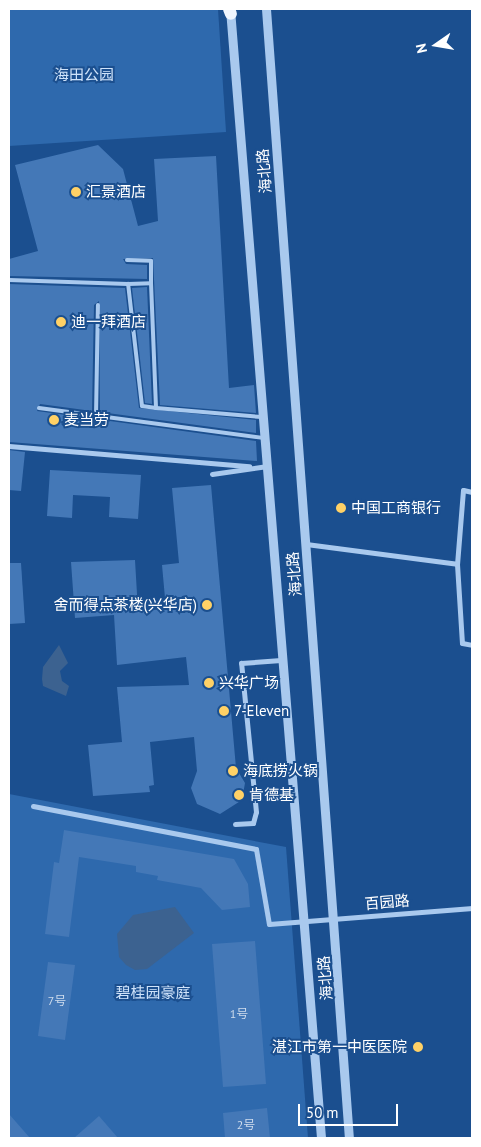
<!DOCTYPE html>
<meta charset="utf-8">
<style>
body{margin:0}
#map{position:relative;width:481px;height:1147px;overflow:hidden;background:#1b4f8f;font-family:"PT Sans","Noto Sans SC",sans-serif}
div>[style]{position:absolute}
.green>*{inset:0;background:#2e69ad}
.water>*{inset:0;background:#3c6290}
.building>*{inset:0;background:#4478b7}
.service>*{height:4px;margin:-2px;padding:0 2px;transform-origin:2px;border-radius:2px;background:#a9c9ee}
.minor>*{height:5px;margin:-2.5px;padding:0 2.5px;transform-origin:2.5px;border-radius:2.5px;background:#a9c9ee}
.tertiary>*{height:9px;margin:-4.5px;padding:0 4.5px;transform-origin:4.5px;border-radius:4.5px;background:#a9c9ee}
.primary>*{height:12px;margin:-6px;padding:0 6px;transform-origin:6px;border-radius:6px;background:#f0f6ff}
.dots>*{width:14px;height:14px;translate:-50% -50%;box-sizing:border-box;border:2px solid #1b4f8f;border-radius:50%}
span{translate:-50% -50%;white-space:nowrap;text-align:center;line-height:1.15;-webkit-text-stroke:4px #1b4f8f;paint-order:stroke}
.number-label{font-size:12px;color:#d0dded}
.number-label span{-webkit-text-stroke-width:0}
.park-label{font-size:15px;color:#cfe3fa}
.street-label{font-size:15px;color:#fff}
.poi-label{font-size:15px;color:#fff}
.left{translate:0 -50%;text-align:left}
.right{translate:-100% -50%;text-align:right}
.frame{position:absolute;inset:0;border:10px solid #fff;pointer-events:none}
.north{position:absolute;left:411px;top:20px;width:50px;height:50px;-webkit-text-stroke:4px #1b4f8f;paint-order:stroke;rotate:257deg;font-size:14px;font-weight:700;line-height:20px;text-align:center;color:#fff}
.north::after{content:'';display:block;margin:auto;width:18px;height:22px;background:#fff;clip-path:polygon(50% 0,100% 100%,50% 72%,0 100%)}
.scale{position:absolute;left:298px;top:1104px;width:100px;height:22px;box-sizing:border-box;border:2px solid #fff;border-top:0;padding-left:6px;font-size:15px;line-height:18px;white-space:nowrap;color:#fff;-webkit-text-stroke:4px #1b4f8f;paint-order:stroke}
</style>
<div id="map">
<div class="green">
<div style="clip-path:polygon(9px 9px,218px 9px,226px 132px,9px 146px)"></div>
<div style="clip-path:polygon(9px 794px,286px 847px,308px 1138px,9px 1138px)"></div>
</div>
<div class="water">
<div style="clip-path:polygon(59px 645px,68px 663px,60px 671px,62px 681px,69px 686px,66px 696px,43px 686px,42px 679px,43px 667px)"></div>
<div style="clip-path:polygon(175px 907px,194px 933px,147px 969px,135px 970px,126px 965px,119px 957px,117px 934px,133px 915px)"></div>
</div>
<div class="building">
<div style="clip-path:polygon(98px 145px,123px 169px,138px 226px,158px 221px,154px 159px,216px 156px,229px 388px,254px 385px,256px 413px,160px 405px,153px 258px,123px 259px,126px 264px,147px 265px,147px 279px,9px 276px,9px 259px,38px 251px,15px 165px)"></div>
<div style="clip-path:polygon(9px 284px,125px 288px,139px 408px,256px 420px,256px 433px,100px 412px,99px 301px,94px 305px,92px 411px,40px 404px,37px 411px,256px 441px,257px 461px,9px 442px)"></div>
<div style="clip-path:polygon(147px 287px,152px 404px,145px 403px,132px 288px)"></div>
<div style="clip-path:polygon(9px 450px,25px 452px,21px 491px,9px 490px)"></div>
<div style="clip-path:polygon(50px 470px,141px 475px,138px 519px,109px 517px,110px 497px,73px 495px,72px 518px,47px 516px)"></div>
<div style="clip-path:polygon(211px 485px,236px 768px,245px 783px,242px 800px,220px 814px,197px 804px,191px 788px,197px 771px,194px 737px,150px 742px,154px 785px,149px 786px,150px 792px,93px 796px,88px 745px,122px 742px,117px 687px,189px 685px,186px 657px,117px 665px,114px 615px,75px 618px,71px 562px,135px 560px,138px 611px,166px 609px,162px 565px,179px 563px,172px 488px)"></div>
<div style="clip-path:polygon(9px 563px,21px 563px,25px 623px,9px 624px)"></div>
<div style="clip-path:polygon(64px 830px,234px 859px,248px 884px,250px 907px,222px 910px,201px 888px,157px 880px,158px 876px,136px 872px,136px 866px,79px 857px,69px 937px,45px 934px,54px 862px,59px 863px)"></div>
<div style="clip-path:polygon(255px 941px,266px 1084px,223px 1087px,212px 944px)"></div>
<div style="clip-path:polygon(48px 962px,75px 965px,65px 1040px,38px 1036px)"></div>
<div style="clip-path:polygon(267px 1108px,270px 1138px,225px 1138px,223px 1113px)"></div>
<div style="clip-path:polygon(9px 1114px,30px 1138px,9px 1138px)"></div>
<div style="clip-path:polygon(99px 1116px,118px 1138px,74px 1138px)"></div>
</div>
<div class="service">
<div style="left:127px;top:260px;width:24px;rotate:2deg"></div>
<div style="left:151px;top:261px;width:22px;rotate:90deg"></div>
<div style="left:9px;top:280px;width:119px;rotate:1.9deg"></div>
<div style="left:39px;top:408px;width:226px;rotate:7.6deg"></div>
<div style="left:156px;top:408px;width:14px;rotate:-172deg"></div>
<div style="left:142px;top:406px;width:123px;rotate:-96.5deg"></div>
<div style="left:128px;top:284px;width:23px;rotate:-2deg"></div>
<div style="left:151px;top:283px;width:125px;rotate:87.7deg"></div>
<div style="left:156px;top:408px;width:106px;rotate:4.9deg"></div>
<div style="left:96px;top:416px;width:111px;rotate:-89deg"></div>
</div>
<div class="minor">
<div style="left:9px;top:446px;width:241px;rotate:4.8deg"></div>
<div style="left:212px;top:474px;width:56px;rotate:-8.3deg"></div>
<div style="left:472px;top:492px;width:9px;rotate:-167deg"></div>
<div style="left:463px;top:490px;width:74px;rotate:94.6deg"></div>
<div style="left:457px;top:564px;width:79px;rotate:86.4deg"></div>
<div style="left:462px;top:643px;width:10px;rotate:11deg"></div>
<div style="left:306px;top:544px;width:152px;rotate:7.5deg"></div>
<div style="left:33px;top:806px;width:227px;rotate:10.9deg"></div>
<div style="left:256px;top:849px;width:76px;rotate:80.2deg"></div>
<div style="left:269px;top:924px;width:204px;rotate:-4.5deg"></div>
<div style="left:235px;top:824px;width:18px;rotate:-3deg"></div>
<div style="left:253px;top:823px;width:11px;rotate:-75deg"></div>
<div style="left:256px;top:812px;width:150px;rotate:-95.7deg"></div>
<div style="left:241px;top:663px;width:40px;rotate:-4.3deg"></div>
</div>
<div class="tertiary">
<div style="left:230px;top:9px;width:1133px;rotate:85.39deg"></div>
<div style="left:266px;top:9px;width:1132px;rotate:85.8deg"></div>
</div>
<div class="primary">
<div style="left:229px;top:9px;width:5px;rotate:68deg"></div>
</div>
<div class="dots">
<div style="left:76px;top:192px;background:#ffd166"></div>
<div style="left:61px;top:322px;background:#ffd166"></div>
<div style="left:54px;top:420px;background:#ffd166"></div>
<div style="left:341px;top:508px;background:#ffd166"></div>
<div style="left:207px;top:605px;background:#ffd166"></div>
<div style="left:209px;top:683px;background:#ffd166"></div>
<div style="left:224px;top:711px;background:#ffd166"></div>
<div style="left:233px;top:771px;background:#ffd166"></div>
<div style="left:239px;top:795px;background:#ffd166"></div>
<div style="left:418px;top:1047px;background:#ffd166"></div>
</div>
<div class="number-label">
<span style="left:57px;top:1001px">7号</span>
<span style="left:239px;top:1014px">1号</span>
<span style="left:246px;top:1125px">2号</span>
</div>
<div class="park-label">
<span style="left:84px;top:75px">海田公园</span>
<span style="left:153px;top:993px">碧桂园豪庭</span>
</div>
<div class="street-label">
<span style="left:264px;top:171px;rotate:-94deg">海北路</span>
<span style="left:294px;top:574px;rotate:-94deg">海北路</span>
<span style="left:387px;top:902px;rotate:-5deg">百园路</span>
<span style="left:325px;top:978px;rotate:-94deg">海北路</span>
</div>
<div class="poi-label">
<span class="left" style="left:86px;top:192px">汇景酒店</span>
<span class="left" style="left:71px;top:322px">迪一拜酒店</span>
<span class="left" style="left:64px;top:420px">麦当劳</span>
<span class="left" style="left:351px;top:508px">中国工商银行</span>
<span class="right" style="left:197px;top:605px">舍而得点茶楼(兴华店)</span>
<span class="left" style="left:219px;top:683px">兴华广场</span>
<span class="left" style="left:234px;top:711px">7-Eleven</span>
<span class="left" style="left:243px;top:771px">海底捞火锅</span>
<span class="left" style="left:249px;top:795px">肯德基</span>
<span class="right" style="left:407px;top:1047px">湛江市第一中医医院</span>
</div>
<div class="frame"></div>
<div class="north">N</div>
<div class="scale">50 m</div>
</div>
